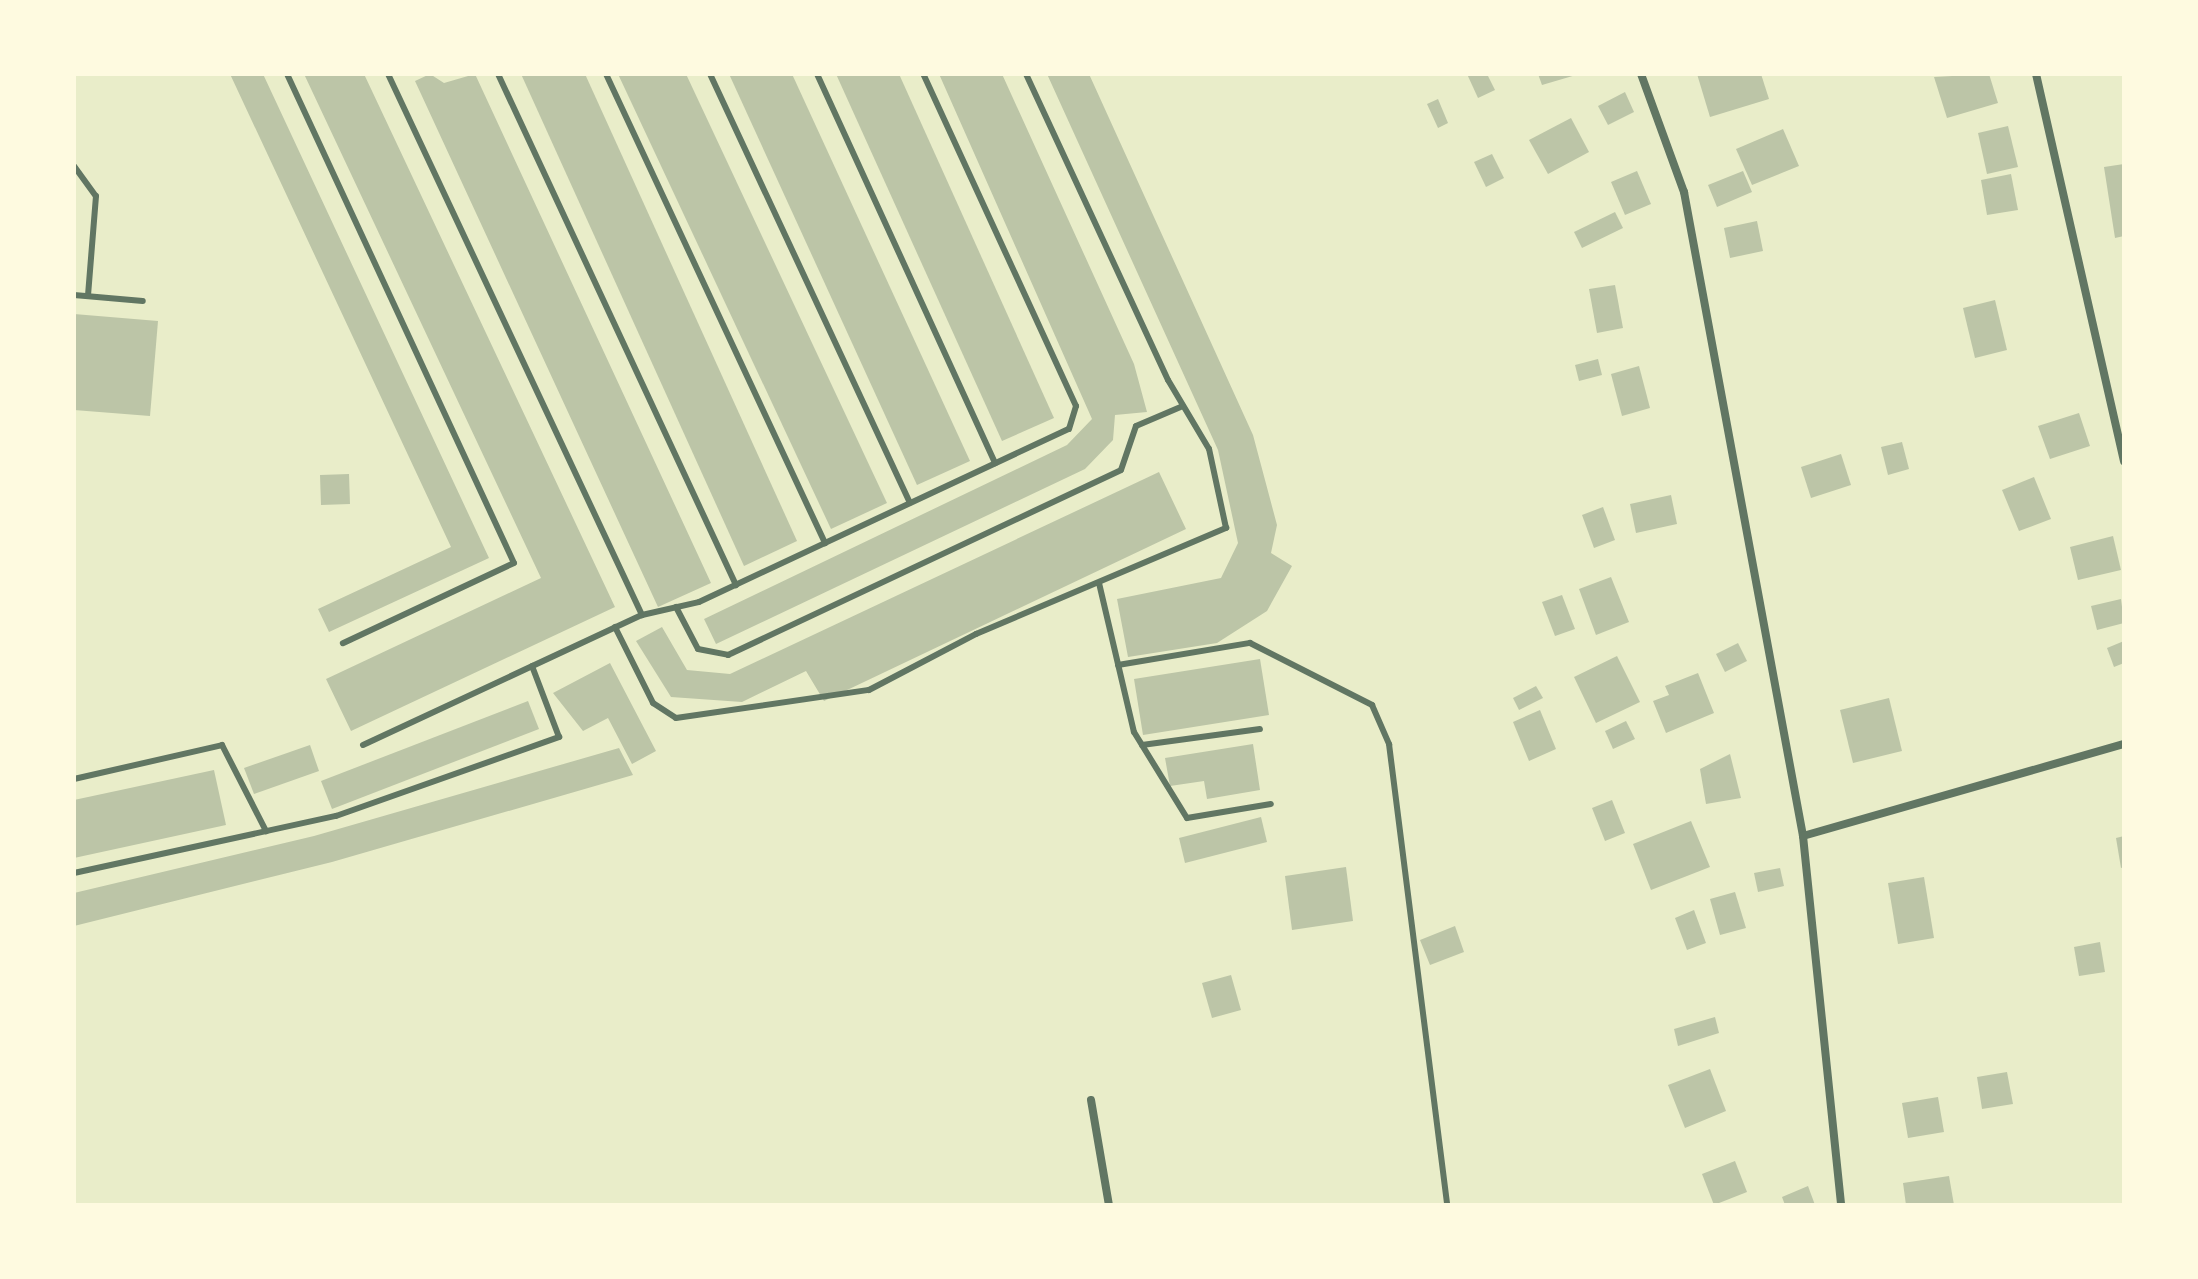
<!DOCTYPE html>
<style>
body{margin:0}
#map{position:relative;width:2198px;height:1279px;overflow:hidden;background:#e9edc9;font-family:"Source Sans 3",sans-serif}
div>[style]{position:absolute}
.building>*{inset:0;background:#bcc5a7}
.service>*{height:6px;margin:-3px;padding:0 3px;transform-origin:3px;border-radius:3px;background:#617663}
.minor>*{height:8px;margin:-4px;padding:0 4px;transform-origin:4px;border-radius:4px;background:#617663}
span{translate:-50% -50%;white-space:nowrap;text-align:center;line-height:1.15;-webkit-text-stroke:6px #fefae0;paint-order:stroke}
.frame{position:absolute;inset:0;border:76px solid #fefae0;pointer-events:none}
</style>
<div id="map">
<div class="building">
<div style="clip-path:polygon(230px 74px,263px 74px,489px 558px,329px 632px,318px 609px,451px 547px)"></div>
<div style="clip-path:polygon(304px 74px,364px 74px,615px 607px,351px 731px,326px 679px,541px 578px)"></div>
<div style="clip-path:polygon(430px 74px,444px 83px,475px 74px,711px 583px,658px 607px,415px 81px)"></div>
<div style="clip-path:polygon(521px 74px,585px 74px,797px 541px,744px 566px)"></div>
<div style="clip-path:polygon(618px 74px,686px 74px,887px 503px,831px 529px)"></div>
<div style="clip-path:polygon(729px 74px,792px 74px,970px 461px,917px 485px)"></div>
<div style="clip-path:polygon(836px 74px,899px 74px,1054px 418px,1002px 441px)"></div>
<div style="clip-path:polygon(939px 74px,1002px 74px,1134px 364px,1147px 412px,1115px 415px,1113px 440px,1085px 469px,716px 644px,704px 619px,1067px 445px,1092px 419px)"></div>
<div style="clip-path:polygon(1047px 74px,1089px 74px,1253px 435px,1277px 525px,1271px 553px,1292px 566px,1267px 611px,1217px 643px,1128px 657px,1117px 599px,1221px 578px,1238px 543px,1218px 450px)"></div>
<div style="clip-path:polygon(1467px 74px,1487px 74px,1495px 90px,1478px 98px)"></div>
<div style="clip-path:polygon(1538px 74px,1575px 74px,1576px 75px,1542px 85px)"></div>
<div style="clip-path:polygon(1697px 74px,1761px 74px,1769px 99px,1710px 117px)"></div>
<div style="clip-path:polygon(1989px 74px,1998px 103px,1947px 118px,1934px 77px)"></div>
<div style="clip-path:polygon(1625px 92px,1634px 112px,1608px 125px,1598px 106px)"></div>
<div style="clip-path:polygon(1438px 99px,1448px 123px,1438px 128px,1427px 104px)"></div>
<div style="clip-path:polygon(1571px 118px,1589px 152px,1548px 174px,1529px 140px)"></div>
<div style="clip-path:polygon(2008px 126px,2018px 167px,1987px 174px,1978px 133px)"></div>
<div style="clip-path:polygon(1783px 129px,1799px 166px,1752px 185px,1736px 149px)"></div>
<div style="clip-path:polygon(1492px 154px,1504px 178px,1486px 187px,1474px 162px)"></div>
<div style="clip-path:polygon(2124px 164px,2124px 236px,2115px 238px,2104px 167px)"></div>
<div style="clip-path:polygon(1637px 171px,1651px 204px,1625px 215px,1611px 182px)"></div>
<div style="clip-path:polygon(1743px 171px,1752px 192px,1717px 207px,1708px 185px)"></div>
<div style="clip-path:polygon(2011px 174px,2018px 210px,1987px 215px,1981px 180px)"></div>
<div style="clip-path:polygon(1615px 212px,1623px 228px,1582px 248px,1574px 232px)"></div>
<div style="clip-path:polygon(1757px 221px,1763px 251px,1730px 258px,1724px 228px)"></div>
<div style="clip-path:polygon(1615px 285px,1623px 328px,1597px 333px,1589px 289px)"></div>
<div style="clip-path:polygon(1995px 300px,2007px 350px,1975px 358px,1963px 308px)"></div>
<div style="clip-path:polygon(74px 314px,158px 321px,150px 416px,74px 410px)"></div>
<div style="clip-path:polygon(1598px 359px,1602px 375px,1579px 381px,1575px 365px)"></div>
<div style="clip-path:polygon(1639px 366px,1650px 408px,1622px 416px,1611px 374px)"></div>
<div style="clip-path:polygon(2079px 413px,2090px 446px,2050px 459px,2038px 426px)"></div>
<div style="clip-path:polygon(1902px 442px,1909px 469px,1888px 475px,1881px 447px)"></div>
<div style="clip-path:polygon(1841px 454px,1851px 485px,1811px 498px,1801px 467px)"></div>
<div style="clip-path:polygon(1159px 472px,1186px 529px,824px 701px,806px 671px,742px 702px,671px 697px,636px 641px,662px 627px,687px 670px,730px 674px)"></div>
<div style="clip-path:polygon(349px 474px,350px 504px,321px 505px,320px 475px)"></div>
<div style="clip-path:polygon(2034px 477px,2051px 519px,2019px 531px,2002px 490px)"></div>
<div style="clip-path:polygon(1671px 495px,1677px 524px,1636px 533px,1630px 504px)"></div>
<div style="clip-path:polygon(1603px 507px,1615px 540px,1594px 548px,1582px 515px)"></div>
<div style="clip-path:polygon(2113px 536px,2121px 570px,2078px 580px,2070px 547px)"></div>
<div style="clip-path:polygon(1611px 577px,1629px 622px,1596px 635px,1579px 589px)"></div>
<div style="clip-path:polygon(1562px 595px,1575px 629px,1555px 636px,1542px 602px)"></div>
<div style="clip-path:polygon(2121px 599px,2124px 623px,2097px 630px,2091px 606px)"></div>
<div style="clip-path:polygon(2124px 641px,2124px 663px,2114px 667px,2107px 648px)"></div>
<div style="clip-path:polygon(1738px 643px,1747px 661px,1725px 672px,1716px 654px)"></div>
<div style="clip-path:polygon(1617px 656px,1640px 702px,1596px 723px,1574px 677px)"></div>
<div style="clip-path:polygon(1260px 659px,1269px 715px,1143px 735px,1134px 679px)"></div>
<div style="clip-path:polygon(610px 663px,656px 751px,632px 764px,608px 718px,583px 731px,553px 693px)"></div>
<div style="clip-path:polygon(1698px 673px,1714px 713px,1666px 733px,1653px 701px,1669px 695px,1665px 686px)"></div>
<div style="clip-path:polygon(1536px 686px,1543px 698px,1519px 710px,1513px 698px)"></div>
<div style="clip-path:polygon(1889px 698px,1902px 751px,1853px 763px,1840px 710px)"></div>
<div style="clip-path:polygon(528px 701px,539px 729px,332px 809px,321px 781px)"></div>
<div style="clip-path:polygon(1540px 710px,1556px 749px,1529px 761px,1513px 722px)"></div>
<div style="clip-path:polygon(1626px 721px,1635px 739px,1613px 749px,1605px 731px)"></div>
<div style="clip-path:polygon(1253px 744px,1260px 790px,1207px 799px,1204px 781px,1170px 786px,1165px 758px)"></div>
<div style="clip-path:polygon(310px 745px,319px 771px,254px 794px,244px 768px)"></div>
<div style="clip-path:polygon(619px 748px,633px 775px,332px 862px,74px 926px,74px 893px,314px 836px)"></div>
<div style="clip-path:polygon(1730px 754px,1741px 798px,1706px 804px,1700px 769px)"></div>
<div style="clip-path:polygon(214px 770px,226px 825px,74px 858px,74px 800px)"></div>
<div style="clip-path:polygon(1612px 800px,1625px 833px,1605px 841px,1592px 808px)"></div>
<div style="clip-path:polygon(1261px 817px,1267px 842px,1185px 863px,1179px 838px)"></div>
<div style="clip-path:polygon(1691px 821px,1710px 867px,1651px 890px,1633px 844px)"></div>
<div style="clip-path:polygon(2124px 836px,2124px 867px,2121px 868px,2116px 838px)"></div>
<div style="clip-path:polygon(1346px 867px,1353px 921px,1292px 930px,1285px 876px)"></div>
<div style="clip-path:polygon(1780px 868px,1784px 886px,1758px 892px,1754px 873px)"></div>
<div style="clip-path:polygon(1924px 877px,1934px 938px,1898px 944px,1888px 883px)"></div>
<div style="clip-path:polygon(1735px 892px,1746px 928px,1720px 935px,1710px 899px)"></div>
<div style="clip-path:polygon(1694px 910px,1706px 943px,1687px 950px,1675px 918px)"></div>
<div style="clip-path:polygon(1455px 926px,1464px 952px,1430px 965px,1420px 940px)"></div>
<div style="clip-path:polygon(2100px 942px,2105px 972px,2079px 976px,2074px 947px)"></div>
<div style="clip-path:polygon(1231px 975px,1241px 1010px,1212px 1018px,1202px 983px)"></div>
<div style="clip-path:polygon(1715px 1017px,1719px 1033px,1678px 1046px,1674px 1029px)"></div>
<div style="clip-path:polygon(1710px 1069px,1726px 1111px,1685px 1128px,1668px 1085px)"></div>
<div style="clip-path:polygon(2007px 1072px,2013px 1104px,1982px 1109px,1977px 1077px)"></div>
<div style="clip-path:polygon(1938px 1097px,1944px 1132px,1908px 1138px,1902px 1103px)"></div>
<div style="clip-path:polygon(1735px 1161px,1747px 1192px,1714px 1205px,1702px 1174px)"></div>
<div style="clip-path:polygon(1949px 1176px,1954px 1205px,1906px 1205px,1903px 1183px)"></div>
<div style="clip-path:polygon(1808px 1186px,1815px 1205px,1785px 1205px,1782px 1197px)"></div>
</div>
<div class="service">
<div style="left:287px;top:74px;width:539px;rotate:65.1deg"></div>
<div style="left:514px;top:563px;width:189px;rotate:154.9deg"></div>
<div style="left:388px;top:74px;width:598px;rotate:64.85deg"></div>
<div style="left:498px;top:74px;width:564px;rotate:65.03deg"></div>
<div style="left:606px;top:74px;width:518px;rotate:64.97deg"></div>
<div style="left:710px;top:74px;width:473px;rotate:65deg"></div>
<div style="left:817px;top:74px;width:428px;rotate:65.4deg"></div>
<div style="left:74px;top:166px;width:37px;rotate:54deg"></div>
<div style="left:96px;top:196px;width:100px;rotate:94.6deg"></div>
<div style="left:74px;top:295px;width:69px;rotate:5deg"></div>
<div style="left:1099px;top:583px;width:153px;rotate:76.8deg"></div>
<div style="left:1134px;top:732px;width:101px;rotate:58.4deg"></div>
<div style="left:1187px;top:818px;width:85px;rotate:-9.5deg"></div>
<div style="left:676px;top:607px;width:47px;rotate:62.4deg"></div>
<div style="left:698px;top:649px;width:31px;rotate:11deg"></div>
<div style="left:728px;top:655px;width:434px;rotate:-25.2deg"></div>
<div style="left:1121px;top:470px;width:46px;rotate:-71.2deg"></div>
<div style="left:1136px;top:426px;width:51px;rotate:-23.1deg"></div>
<div style="left:615px;top:627px;width:85px;rotate:63.4deg"></div>
<div style="left:653px;top:703px;width:27px;rotate:33deg"></div>
<div style="left:676px;top:718px;width:195px;rotate:-8.3deg"></div>
<div style="left:869px;top:690px;width:121px;rotate:-27.6deg"></div>
<div style="left:976px;top:634px;width:272px;rotate:-23deg"></div>
<div style="left:1226px;top:528px;width:81px;rotate:-102.1deg"></div>
<div style="left:1209px;top:449px;width:80px;rotate:-120.7deg"></div>
<div style="left:1168px;top:380px;width:337px;rotate:-114.9deg"></div>
<div style="left:1118px;top:665px;width:134px;rotate:-9.5deg"></div>
<div style="left:1250px;top:643px;width:137px;rotate:26.9deg"></div>
<div style="left:1372px;top:705px;width:43px;rotate:66.4deg"></div>
<div style="left:1389px;top:744px;width:465px;rotate:82.8deg"></div>
<div style="left:363px;top:745px;width:308px;rotate:-25deg"></div>
<div style="left:642px;top:615px;width:58px;rotate:-12.8deg"></div>
<div style="left:699px;top:602px;width:408px;rotate:-25.1deg"></div>
<div style="left:1069px;top:429px;width:24px;rotate:-73deg"></div>
<div style="left:1076px;top:406px;width:366px;rotate:-114.7deg"></div>
<div style="left:1142px;top:745px;width:119px;rotate:-7.7deg"></div>
<div style="left:74px;top:779px;width:152px;rotate:-12.9deg"></div>
<div style="left:222px;top:745px;width:97px;rotate:62.9deg"></div>
<div style="left:74px;top:873px;width:268px;rotate:-12.3deg"></div>
<div style="left:336px;top:816px;width:237px;rotate:-19.5deg"></div>
<div style="left:559px;top:737px;width:76px;rotate:-110.8deg"></div>
</div>
<div class="minor">
<div style="left:1641px;top:74px;width:126px;rotate:70deg"></div>
<div style="left:1684px;top:192px;width:655px;rotate:79.53deg"></div>
<div style="left:1803px;top:836px;width:371px;rotate:84.1deg"></div>
<div style="left:2036px;top:74px;width:397px;rotate:77.2deg"></div>
<div style="left:1803px;top:836px;width:334px;rotate:-16deg"></div>
<div style="left:1091px;top:1100px;width:107px;rotate:80.3deg"></div>
</div>
<div class="frame"></div>
</div>
